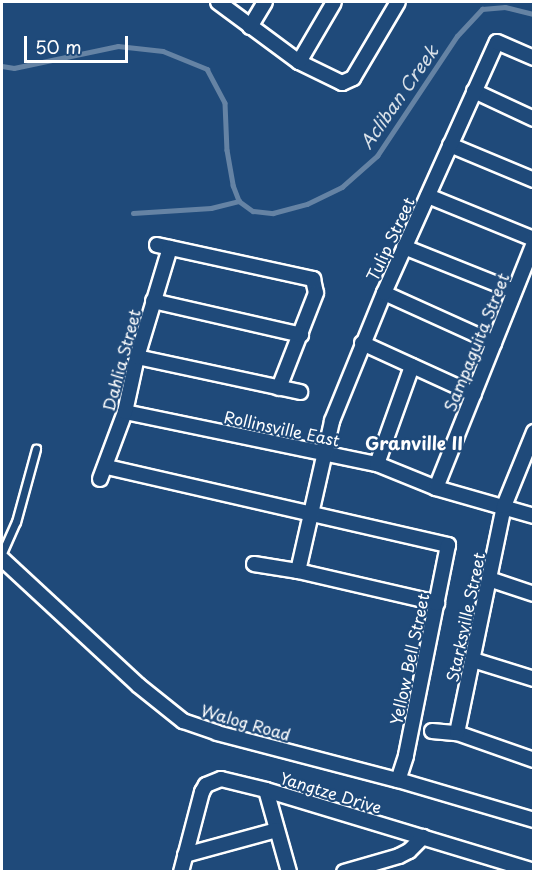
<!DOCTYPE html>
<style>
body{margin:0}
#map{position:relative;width:535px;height:873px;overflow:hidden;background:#1f4a7a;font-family:"Playpen Sans",sans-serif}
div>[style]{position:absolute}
.stream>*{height:4.5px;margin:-2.25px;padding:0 2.25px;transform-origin:2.25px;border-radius:2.25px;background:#6583a4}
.roads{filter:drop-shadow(2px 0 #fff) drop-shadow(-2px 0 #fff) drop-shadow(0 2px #fff) drop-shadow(0 -2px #fff)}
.service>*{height:7px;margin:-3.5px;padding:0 3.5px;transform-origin:3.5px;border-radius:3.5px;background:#1f4a7a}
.minor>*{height:14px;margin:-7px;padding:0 7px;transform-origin:7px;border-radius:7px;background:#1f4a7a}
span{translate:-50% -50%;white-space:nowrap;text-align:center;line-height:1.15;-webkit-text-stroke:4.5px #1f4a7a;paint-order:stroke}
.street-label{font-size:16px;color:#fff}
.water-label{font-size:18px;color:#d8e0e8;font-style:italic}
.neighbourhood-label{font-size:18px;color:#fff;font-weight:700}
.frame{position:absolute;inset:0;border:3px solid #fff;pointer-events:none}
.scale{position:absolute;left:24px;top:36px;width:104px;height:27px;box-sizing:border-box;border:3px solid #fff;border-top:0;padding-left:8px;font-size:18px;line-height:21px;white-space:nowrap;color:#fff;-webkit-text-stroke:4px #1f4a7a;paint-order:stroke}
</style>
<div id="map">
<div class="stream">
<div style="left:2px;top:66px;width:12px;rotate:9deg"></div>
<div style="left:14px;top:68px;width:106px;rotate:-11.9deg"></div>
<div style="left:118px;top:46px;width:45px;rotate:6.3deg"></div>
<div style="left:163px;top:51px;width:48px;rotate:22.2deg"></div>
<div style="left:207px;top:69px;width:38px;rotate:62deg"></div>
<div style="left:225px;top:103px;width:47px;rotate:87.6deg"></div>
<div style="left:227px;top:150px;width:36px;rotate:80deg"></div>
<div style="left:233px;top:185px;width:17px;rotate:69deg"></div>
<div style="left:239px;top:201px;width:17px;rotate:36deg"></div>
<div style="left:253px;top:211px;width:20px;rotate:6deg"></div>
<div style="left:273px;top:213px;width:35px;rotate:-15deg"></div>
<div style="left:307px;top:204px;width:39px;rotate:-26deg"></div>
<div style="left:342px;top:187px;width:47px;rotate:-41.5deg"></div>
<div style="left:377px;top:156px;width:144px;rotate:-56.3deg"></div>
<div style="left:457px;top:36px;width:37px;rotate:-47deg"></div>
<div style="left:482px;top:9px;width:23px;rotate:-5deg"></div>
<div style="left:505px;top:7px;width:30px;rotate:14deg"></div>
<div style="left:133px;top:213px;width:78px;rotate:-3.7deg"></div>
<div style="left:211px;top:208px;width:29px;rotate:-14deg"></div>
</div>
<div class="roads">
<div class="service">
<div style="left:2px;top:553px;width:34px;rotate:-66deg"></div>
<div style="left:16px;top:522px;width:76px;rotate:-74.7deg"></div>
</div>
<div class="minor">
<div style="left:218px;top:2px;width:101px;rotate:36.5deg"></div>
<div style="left:299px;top:62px;width:48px;rotate:26deg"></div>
<div style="left:342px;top:83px;width:12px;rotate:-24deg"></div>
<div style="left:353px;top:78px;width:88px;rotate:-59.4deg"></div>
<div style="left:250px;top:27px;width:29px;rotate:-59deg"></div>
<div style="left:299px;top:62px;width:69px;rotate:-59.7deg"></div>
<div style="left:474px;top:91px;width:66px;rotate:25deg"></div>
<div style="left:450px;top:145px;width:91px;rotate:22.6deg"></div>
<div style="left:428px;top:196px;width:114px;rotate:22.1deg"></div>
<div style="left:157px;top:245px;width:160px;rotate:12.3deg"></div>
<div style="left:313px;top:279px;width:14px;rotate:78deg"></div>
<div style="left:316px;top:293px;width:102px;rotate:111.3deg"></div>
<div style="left:404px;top:247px;width:118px;rotate:21.8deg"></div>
<div style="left:384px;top:293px;width:121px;rotate:24.4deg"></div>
<div style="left:153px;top:301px;width:152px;rotate:12.9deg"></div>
<div style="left:362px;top:343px;width:123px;rotate:24.5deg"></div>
<div style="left:137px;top:357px;width:167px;rotate:12.1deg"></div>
<div style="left:125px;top:412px;width:257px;rotate:11.7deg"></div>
<div style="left:377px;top:464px;width:64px;rotate:22.1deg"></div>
<div style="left:436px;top:488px;width:102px;rotate:15.9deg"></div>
<div style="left:377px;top:464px;width:104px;rotate:-70.3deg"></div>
<div style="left:107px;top:467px;width:350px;rotate:12.9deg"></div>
<div style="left:448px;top:545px;width:215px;rotate:101.3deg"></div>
<div style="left:406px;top:756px;width:25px;rotate:108deg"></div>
<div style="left:100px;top:479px;width:72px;rotate:-69.5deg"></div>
<div style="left:125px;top:412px;width:56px;rotate:-77.7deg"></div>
<div style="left:137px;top:357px;width:114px;rotate:-73.2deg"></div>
<div style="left:436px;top:488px;width:264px;rotate:-68.2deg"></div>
<div style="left:2px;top:559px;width:185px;rotate:42.8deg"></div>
<div style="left:138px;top:685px;width:58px;rotate:38.7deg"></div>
<div style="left:183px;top:721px;width:36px;rotate:19deg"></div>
<div style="left:217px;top:733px;width:187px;rotate:14.6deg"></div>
<div style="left:398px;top:780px;width:142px;rotate:16.4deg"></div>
<div style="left:254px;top:564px;width:45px;rotate:9deg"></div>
<div style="left:298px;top:571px;width:143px;rotate:13deg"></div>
<div style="left:298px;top:571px;width:154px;rotate:-77.2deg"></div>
<div style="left:332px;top:421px;width:138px;rotate:-67.9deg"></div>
<div style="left:384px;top:293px;width:275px;rotate:-65.8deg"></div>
<div style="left:497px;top:42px;width:40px;rotate:23.4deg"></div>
<div style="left:489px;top:579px;width:47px;rotate:18.4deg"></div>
<div style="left:473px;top:660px;width:64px;rotate:17.3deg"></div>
<div style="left:432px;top:731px;width:25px;rotate:5deg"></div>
<div style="left:457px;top:733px;width:82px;rotate:19.3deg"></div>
<div style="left:457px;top:733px;width:232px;rotate:-78.3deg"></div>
<div style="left:504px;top:506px;width:80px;rotate:-67.9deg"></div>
<div style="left:266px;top:790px;width:85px;rotate:74.3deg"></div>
<div style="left:185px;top:855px;width:95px;rotate:-15.2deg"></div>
<div style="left:181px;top:872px;width:83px;rotate:-75.3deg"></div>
<div style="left:202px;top:792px;width:8px;rotate:-60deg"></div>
<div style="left:206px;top:785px;width:16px;rotate:-22deg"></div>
<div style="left:221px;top:779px;width:46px;rotate:13.7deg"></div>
<div style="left:266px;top:790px;width:280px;rotate:16.8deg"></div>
<div style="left:344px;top:872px;width:57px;rotate:-16.2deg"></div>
<div style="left:399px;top:856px;width:11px;rotate:-27deg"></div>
<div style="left:409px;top:851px;width:20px;rotate:-45deg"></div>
</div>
</div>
<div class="street-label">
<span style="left:390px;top:239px;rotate:-65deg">Tulip Street</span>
<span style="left:476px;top:342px;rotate:-68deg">Sampaguita Street</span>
<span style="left:121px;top:360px;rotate:-75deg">Dahlia Street</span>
<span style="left:282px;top:428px;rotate:12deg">Rollinsville East</span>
<span style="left:465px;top:617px;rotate:-78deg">Starksville Street</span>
<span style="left:409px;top:659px;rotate:-78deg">Yellow Bell Street</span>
<span style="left:246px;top:722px;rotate:16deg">Walog Road</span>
<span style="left:331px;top:792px;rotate:17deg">Yangtze Drive</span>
</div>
<div class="water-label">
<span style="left:399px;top:97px;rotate:-55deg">Acliban Creek</span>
</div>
<div class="neighbourhood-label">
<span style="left:414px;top:443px">Granville II</span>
</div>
<div class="frame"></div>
<div class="scale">50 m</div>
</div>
